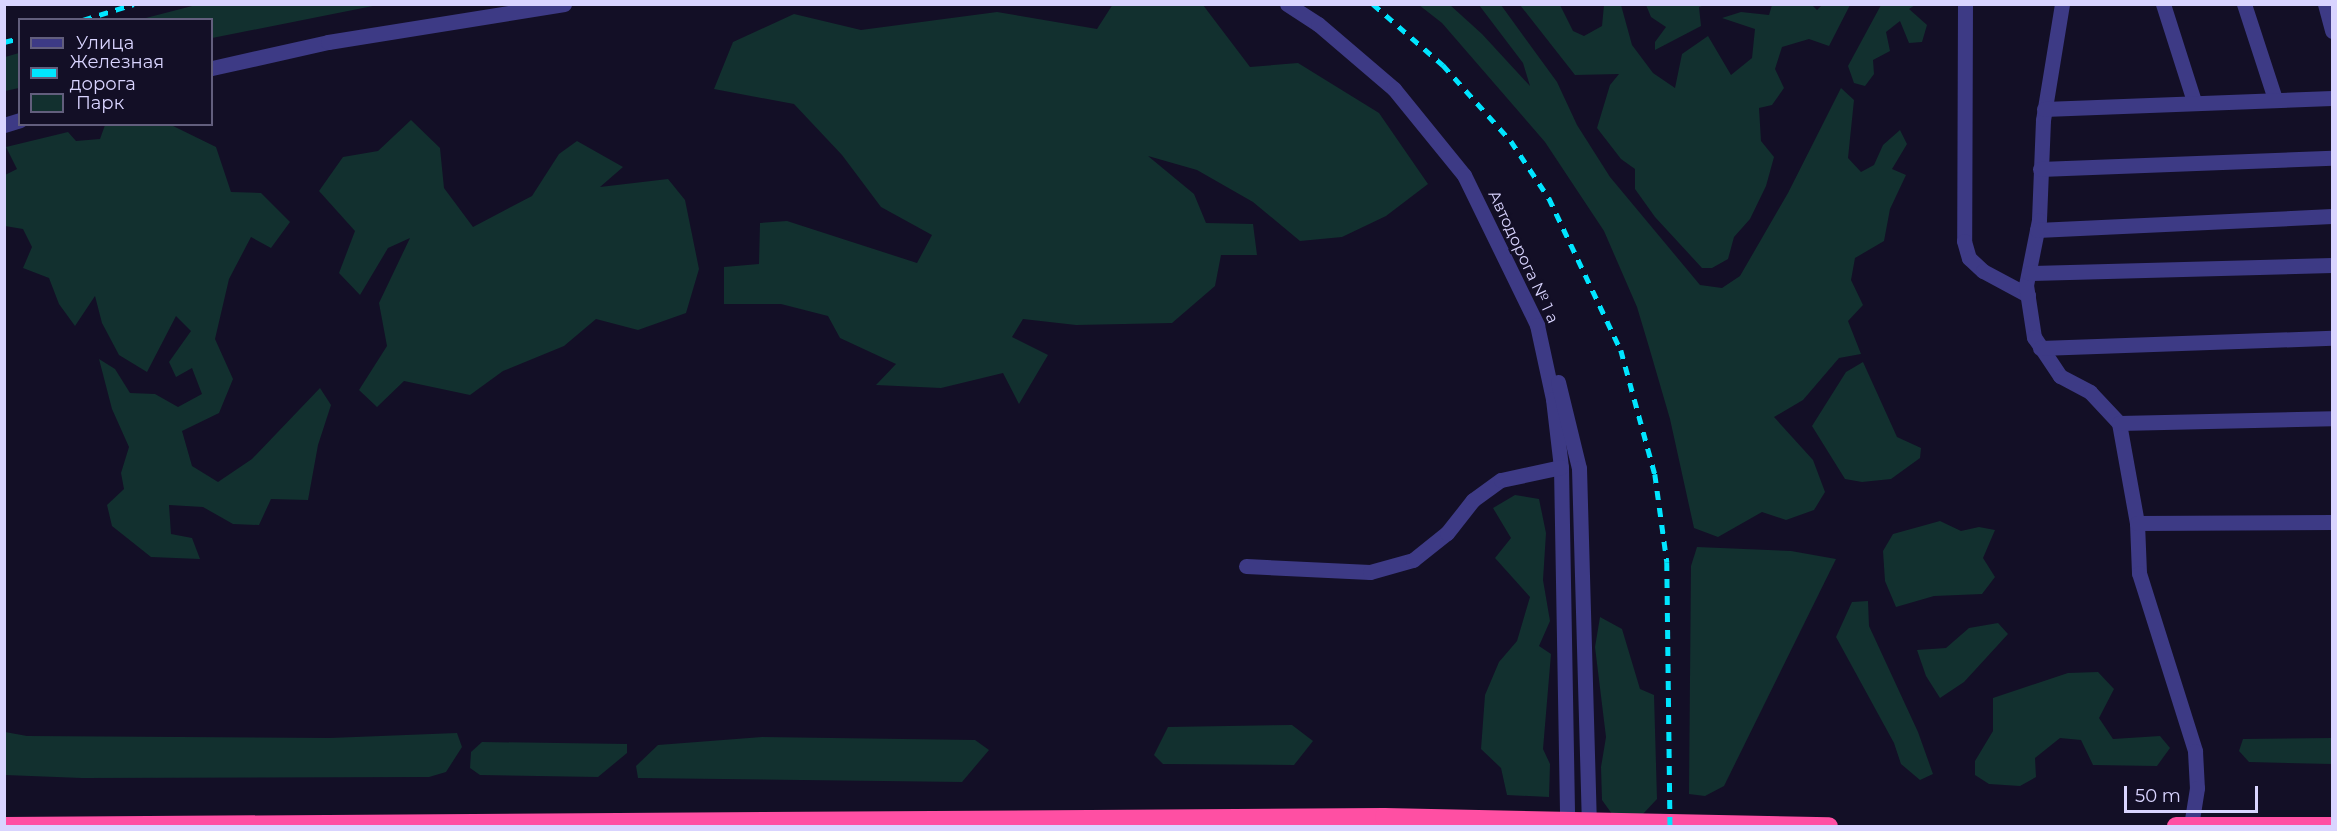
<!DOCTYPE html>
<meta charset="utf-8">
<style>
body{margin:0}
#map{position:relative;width:2337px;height:831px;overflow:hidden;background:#130f26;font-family:Montserrat,sans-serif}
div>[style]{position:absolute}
.green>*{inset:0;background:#12302f}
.minor>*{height:15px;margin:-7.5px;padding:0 7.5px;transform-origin:7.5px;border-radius:7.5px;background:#3d3a85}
.highway>*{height:18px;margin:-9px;padding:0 9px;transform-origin:9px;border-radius:9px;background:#ff4fa3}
.rail>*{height:4.5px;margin-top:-2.25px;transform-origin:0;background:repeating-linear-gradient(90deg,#00e5ff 0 9px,transparent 0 17px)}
span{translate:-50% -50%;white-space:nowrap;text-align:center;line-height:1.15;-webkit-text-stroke:4.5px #130f26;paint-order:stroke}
.street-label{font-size:16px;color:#d9d4ff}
.frame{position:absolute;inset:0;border:6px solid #d9d4ff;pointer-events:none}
.legend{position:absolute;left:18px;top:18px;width:195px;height:108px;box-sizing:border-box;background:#130f26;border:2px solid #625e7d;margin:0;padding:8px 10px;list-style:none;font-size:18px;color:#d9d4ff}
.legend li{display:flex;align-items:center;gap:12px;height:30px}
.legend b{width:30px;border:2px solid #625e7d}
.scale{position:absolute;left:2124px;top:786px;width:134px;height:27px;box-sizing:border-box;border:3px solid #d9d4ff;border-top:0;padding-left:8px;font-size:18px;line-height:21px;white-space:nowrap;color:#d9d4ff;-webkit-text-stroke:4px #130f26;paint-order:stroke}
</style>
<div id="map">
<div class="green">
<div style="clip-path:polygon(1113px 4px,1203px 5px,1250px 67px,1298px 63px,1379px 113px,1428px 184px,1386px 216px,1342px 237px,1300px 241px,1253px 202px,1197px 170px,1148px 156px,1194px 194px,1206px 223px,1253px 224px,1257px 255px,1221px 255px,1215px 286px,1172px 323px,1076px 325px,1023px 319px,1012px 337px,1048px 355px,1019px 404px,1003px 373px,941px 388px,876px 385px,896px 364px,840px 338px,828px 316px,781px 304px,724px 304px,724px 267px,759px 264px,760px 223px,787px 221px,917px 263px,932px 235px,881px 207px,842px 155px,794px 104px,714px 89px,733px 42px,794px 14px,861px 30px,997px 12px,1097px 29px)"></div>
<div style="clip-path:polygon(196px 5px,196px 4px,378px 5px,212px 38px,212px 20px,142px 19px)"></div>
<div style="clip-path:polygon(1419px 5px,1450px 5px,1482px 34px,1530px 86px,1523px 63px,1479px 5px,1501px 5px,1557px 82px,1577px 125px,1610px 177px,1700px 285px,1722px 288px,1740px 276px,1788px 193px,1841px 88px,1854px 100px,1848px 158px,1861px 172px,1874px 165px,1883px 145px,1900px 130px,1907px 144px,1892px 169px,1906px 175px,1890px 209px,1884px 241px,1855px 258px,1851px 280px,1863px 305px,1848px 321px,1861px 354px,1839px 358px,1803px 400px,1774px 417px,1813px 460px,1825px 492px,1814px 510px,1786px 520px,1762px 512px,1718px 537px,1694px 528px,1670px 419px,1649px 347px,1637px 307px,1604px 231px,1545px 142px,1442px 23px)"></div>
<div style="clip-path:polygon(1520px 5px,1560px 5px,1573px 31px,1584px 36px,1602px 26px,1604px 5px,1621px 5px,1632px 45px,1653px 73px,1675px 88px,1682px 54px,1708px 36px,1731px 75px,1752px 58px,1755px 29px,1722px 18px,1741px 12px,1769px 15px,1772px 5px,1812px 5px,1817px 10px,1822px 5px,1850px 5px,1829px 46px,1809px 39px,1782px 47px,1775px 69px,1784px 88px,1772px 105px,1759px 108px,1761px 141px,1774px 157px,1766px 186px,1750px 219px,1734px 237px,1728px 259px,1712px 268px,1702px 268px,1655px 217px,1635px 189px,1635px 169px,1621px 159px,1597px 128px,1610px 85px,1619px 74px,1575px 75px)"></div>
<div style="clip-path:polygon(1646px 5px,1705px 5px,1699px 7px,1701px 26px,1655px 50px,1655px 42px,1666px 27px,1651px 17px)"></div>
<div style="clip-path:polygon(1881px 5px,1915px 5px,1909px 9px,1927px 25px,1922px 42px,1909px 43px,1900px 21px,1886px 32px,1890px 51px,1873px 60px,1874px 74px,1865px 86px,1854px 83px,1848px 66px)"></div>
<div style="clip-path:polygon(19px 53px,19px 88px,5px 91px,5px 57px)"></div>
<div style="clip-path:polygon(411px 120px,440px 148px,444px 188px,473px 227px,532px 196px,559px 154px,577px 141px,623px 167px,600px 187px,668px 179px,685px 200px,699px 269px,686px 313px,638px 330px,596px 319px,564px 346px,503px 371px,470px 395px,404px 381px,377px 407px,359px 390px,387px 346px,379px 303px,410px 238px,388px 248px,360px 295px,339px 273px,355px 231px,319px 191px,343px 157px,378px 151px)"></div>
<div style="clip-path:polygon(169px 124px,216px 147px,231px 192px,261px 193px,290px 222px,271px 248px,251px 237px,229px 279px,215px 339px,233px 379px,219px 413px,182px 431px,192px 466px,218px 482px,252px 459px,320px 388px,331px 405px,318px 445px,308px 500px,271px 499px,259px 525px,233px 524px,203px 507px,169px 505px,171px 534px,192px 538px,200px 559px,151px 557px,112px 526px,107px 505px,124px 489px,121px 473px,129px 447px,112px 409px,99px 359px,115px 369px,130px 393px,155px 394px,178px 407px,202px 394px,192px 368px,176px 377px,169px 362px,191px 331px,176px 316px,147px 372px,119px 355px,102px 323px,95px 296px,75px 326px,59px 304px,49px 278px,23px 268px,32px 247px,23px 229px,5px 226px,5px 175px,17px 169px,6px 147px,68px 132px,76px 141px,100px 139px,105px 125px)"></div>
<div style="clip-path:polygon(1863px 362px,1897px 437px,1921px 448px,1920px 458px,1891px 479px,1862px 482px,1845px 479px,1812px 426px,1846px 372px)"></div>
<div style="clip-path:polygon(1515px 495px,1539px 499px,1546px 533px,1543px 580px,1550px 621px,1539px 646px,1551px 654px,1543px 749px,1550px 764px,1549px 797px,1507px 795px,1501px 768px,1481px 749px,1485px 695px,1499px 662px,1517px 641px,1530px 597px,1495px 558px,1511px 538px,1493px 508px)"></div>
<div style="clip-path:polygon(1940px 521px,1961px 531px,1979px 527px,1995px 530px,1983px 558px,1995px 577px,1982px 594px,1934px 596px,1896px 607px,1885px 581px,1883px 551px,1893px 534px)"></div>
<div style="clip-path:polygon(1697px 547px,1791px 551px,1836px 559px,1724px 786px,1705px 796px,1689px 794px,1691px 566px)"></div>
<div style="clip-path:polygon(1868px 601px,1869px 626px,1918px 732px,1933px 774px,1920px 780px,1901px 764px,1894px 743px,1836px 637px,1852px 602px)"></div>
<div style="clip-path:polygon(1600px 617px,1622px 629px,1640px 689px,1654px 695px,1657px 799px,1642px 815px,1612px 814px,1602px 800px,1601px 767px,1606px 737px,1595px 647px)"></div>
<div style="clip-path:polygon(1998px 623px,2008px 634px,1964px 682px,1940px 698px,1926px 676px,1917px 650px,1946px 648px,1969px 628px)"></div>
<div style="clip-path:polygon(2098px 672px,2114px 689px,2099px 718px,2113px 739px,2160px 736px,2170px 748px,2157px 766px,2093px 765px,2081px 740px,2060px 738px,2035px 758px,2036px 777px,2020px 786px,1989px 784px,1975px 775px,1975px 761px,1993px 731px,1993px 698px,2068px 673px)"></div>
<div style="clip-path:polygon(1292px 725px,1313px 741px,1294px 765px,1163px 764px,1154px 755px,1168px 727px)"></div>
<div style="clip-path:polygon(5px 732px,27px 736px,330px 738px,457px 733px,462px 747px,446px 772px,429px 777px,82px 778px,5px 775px)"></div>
<div style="clip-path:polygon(762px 737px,975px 740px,989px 750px,962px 782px,638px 778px,636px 766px,658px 745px)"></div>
<div style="clip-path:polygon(2332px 738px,2332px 764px,2249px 762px,2239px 751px,2243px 739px)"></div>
<div style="clip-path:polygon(482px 742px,627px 744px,627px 753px,598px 777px,480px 775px,470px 768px,471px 752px)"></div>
</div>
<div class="minor">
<div style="left:1287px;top:4px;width:37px;rotate:33deg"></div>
<div style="left:1318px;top:24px;width:100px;rotate:40.5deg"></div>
<div style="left:1394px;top:89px;width:111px;rotate:50.9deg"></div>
<div style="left:1464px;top:175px;width:167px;rotate:64deg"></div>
<div style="left:1537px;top:325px;width:76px;rotate:77.8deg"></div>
<div style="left:1553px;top:399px;width:68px;rotate:83.3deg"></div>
<div style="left:1561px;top:467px;width:359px;rotate:89deg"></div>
<div style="left:1965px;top:4px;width:237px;rotate:90.2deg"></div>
<div style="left:1964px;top:241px;width:18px;rotate:74deg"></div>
<div style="left:1969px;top:258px;width:19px;rotate:43deg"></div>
<div style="left:1983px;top:271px;width:51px;rotate:28.1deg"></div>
<div style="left:2062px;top:4px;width:118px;rotate:99.3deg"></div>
<div style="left:2043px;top:120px;width:100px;rotate:92.3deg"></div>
<div style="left:2039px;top:220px;width:66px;rotate:101.3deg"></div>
<div style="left:2026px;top:285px;width:53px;rotate:81.3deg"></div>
<div style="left:2034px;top:337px;width:47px;rotate:56.3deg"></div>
<div style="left:2060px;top:376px;width:34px;rotate:28deg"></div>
<div style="left:2090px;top:392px;width:42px;rotate:46.9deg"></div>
<div style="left:2119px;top:423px;width:102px;rotate:79.8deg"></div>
<div style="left:2137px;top:523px;width:50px;rotate:87.7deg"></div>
<div style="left:2139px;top:573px;width:187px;rotate:72.5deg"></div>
<div style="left:2195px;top:751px;width:37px;rotate:87deg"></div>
<div style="left:2197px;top:788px;width:38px;rotate:99deg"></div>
<div style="left:2163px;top:4px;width:102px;rotate:72.3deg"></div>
<div style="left:2244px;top:4px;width:100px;rotate:71.9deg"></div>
<div style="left:2325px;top:4px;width:28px;rotate:75deg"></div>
<div style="left:212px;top:68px;width:119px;rotate:-12.6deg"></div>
<div style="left:328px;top:42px;width:239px;rotate:-9.1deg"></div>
<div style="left:2044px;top:109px;width:288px;rotate:-2.2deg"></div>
<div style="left:4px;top:125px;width:17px;rotate:-17deg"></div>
<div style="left:2040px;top:169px;width:292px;rotate:-2.2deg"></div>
<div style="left:2037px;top:230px;width:295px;rotate:-2.7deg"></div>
<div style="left:2029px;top:273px;width:303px;rotate:-1.5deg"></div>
<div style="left:2040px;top:348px;width:292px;rotate:-2deg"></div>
<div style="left:1558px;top:382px;width:89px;rotate:76.3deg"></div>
<div style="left:1579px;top:468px;width:358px;rotate:88.4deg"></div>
<div style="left:2119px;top:423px;width:213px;rotate:-1.3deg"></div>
<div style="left:2137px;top:523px;width:195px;rotate:-0.3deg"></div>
<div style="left:1246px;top:566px;width:124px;rotate:2.8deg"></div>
<div style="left:1370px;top:572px;width:45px;rotate:-15.6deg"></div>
<div style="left:1413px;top:560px;width:43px;rotate:-38.5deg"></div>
<div style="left:1447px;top:533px;width:42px;rotate:-51.8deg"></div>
<div style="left:1473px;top:500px;width:34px;rotate:-36deg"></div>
<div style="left:1501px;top:480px;width:61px;rotate:-12.2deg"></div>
</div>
<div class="highway">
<div style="left:4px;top:826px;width:1380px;rotate:-0.37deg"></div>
<div style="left:1384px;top:817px;width:445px;rotate:1.2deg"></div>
<div style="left:2176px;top:826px;width:156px"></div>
</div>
<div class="rail">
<div style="left:1373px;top:4px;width:93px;rotate:41.1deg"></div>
<div style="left:1443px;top:65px;width:102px;rotate:48.2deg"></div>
<div style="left:1511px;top:141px;width:69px;rotate:56.3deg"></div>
<div style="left:1549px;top:198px;width:168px;rotate:64.7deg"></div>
<div style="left:1621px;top:350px;width:129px;rotate:74.7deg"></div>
<div style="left:1655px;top:474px;width:89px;rotate:82.2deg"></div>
<div style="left:1667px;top:562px;width:264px;rotate:89.3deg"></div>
<div style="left:83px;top:20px;width:53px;rotate:-17.4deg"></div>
<div style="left:4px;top:42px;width:16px;rotate:-14deg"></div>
</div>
<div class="street-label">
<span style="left:1523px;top:257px;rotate:65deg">Автодорога № 1 а</span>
</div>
<div class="frame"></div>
<ul class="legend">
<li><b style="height:8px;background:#3d3a85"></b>Улица</li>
<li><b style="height:8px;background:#00e5ff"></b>Железная дорога</li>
<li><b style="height:16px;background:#12302f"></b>Парк</li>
</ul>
<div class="scale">50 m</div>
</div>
